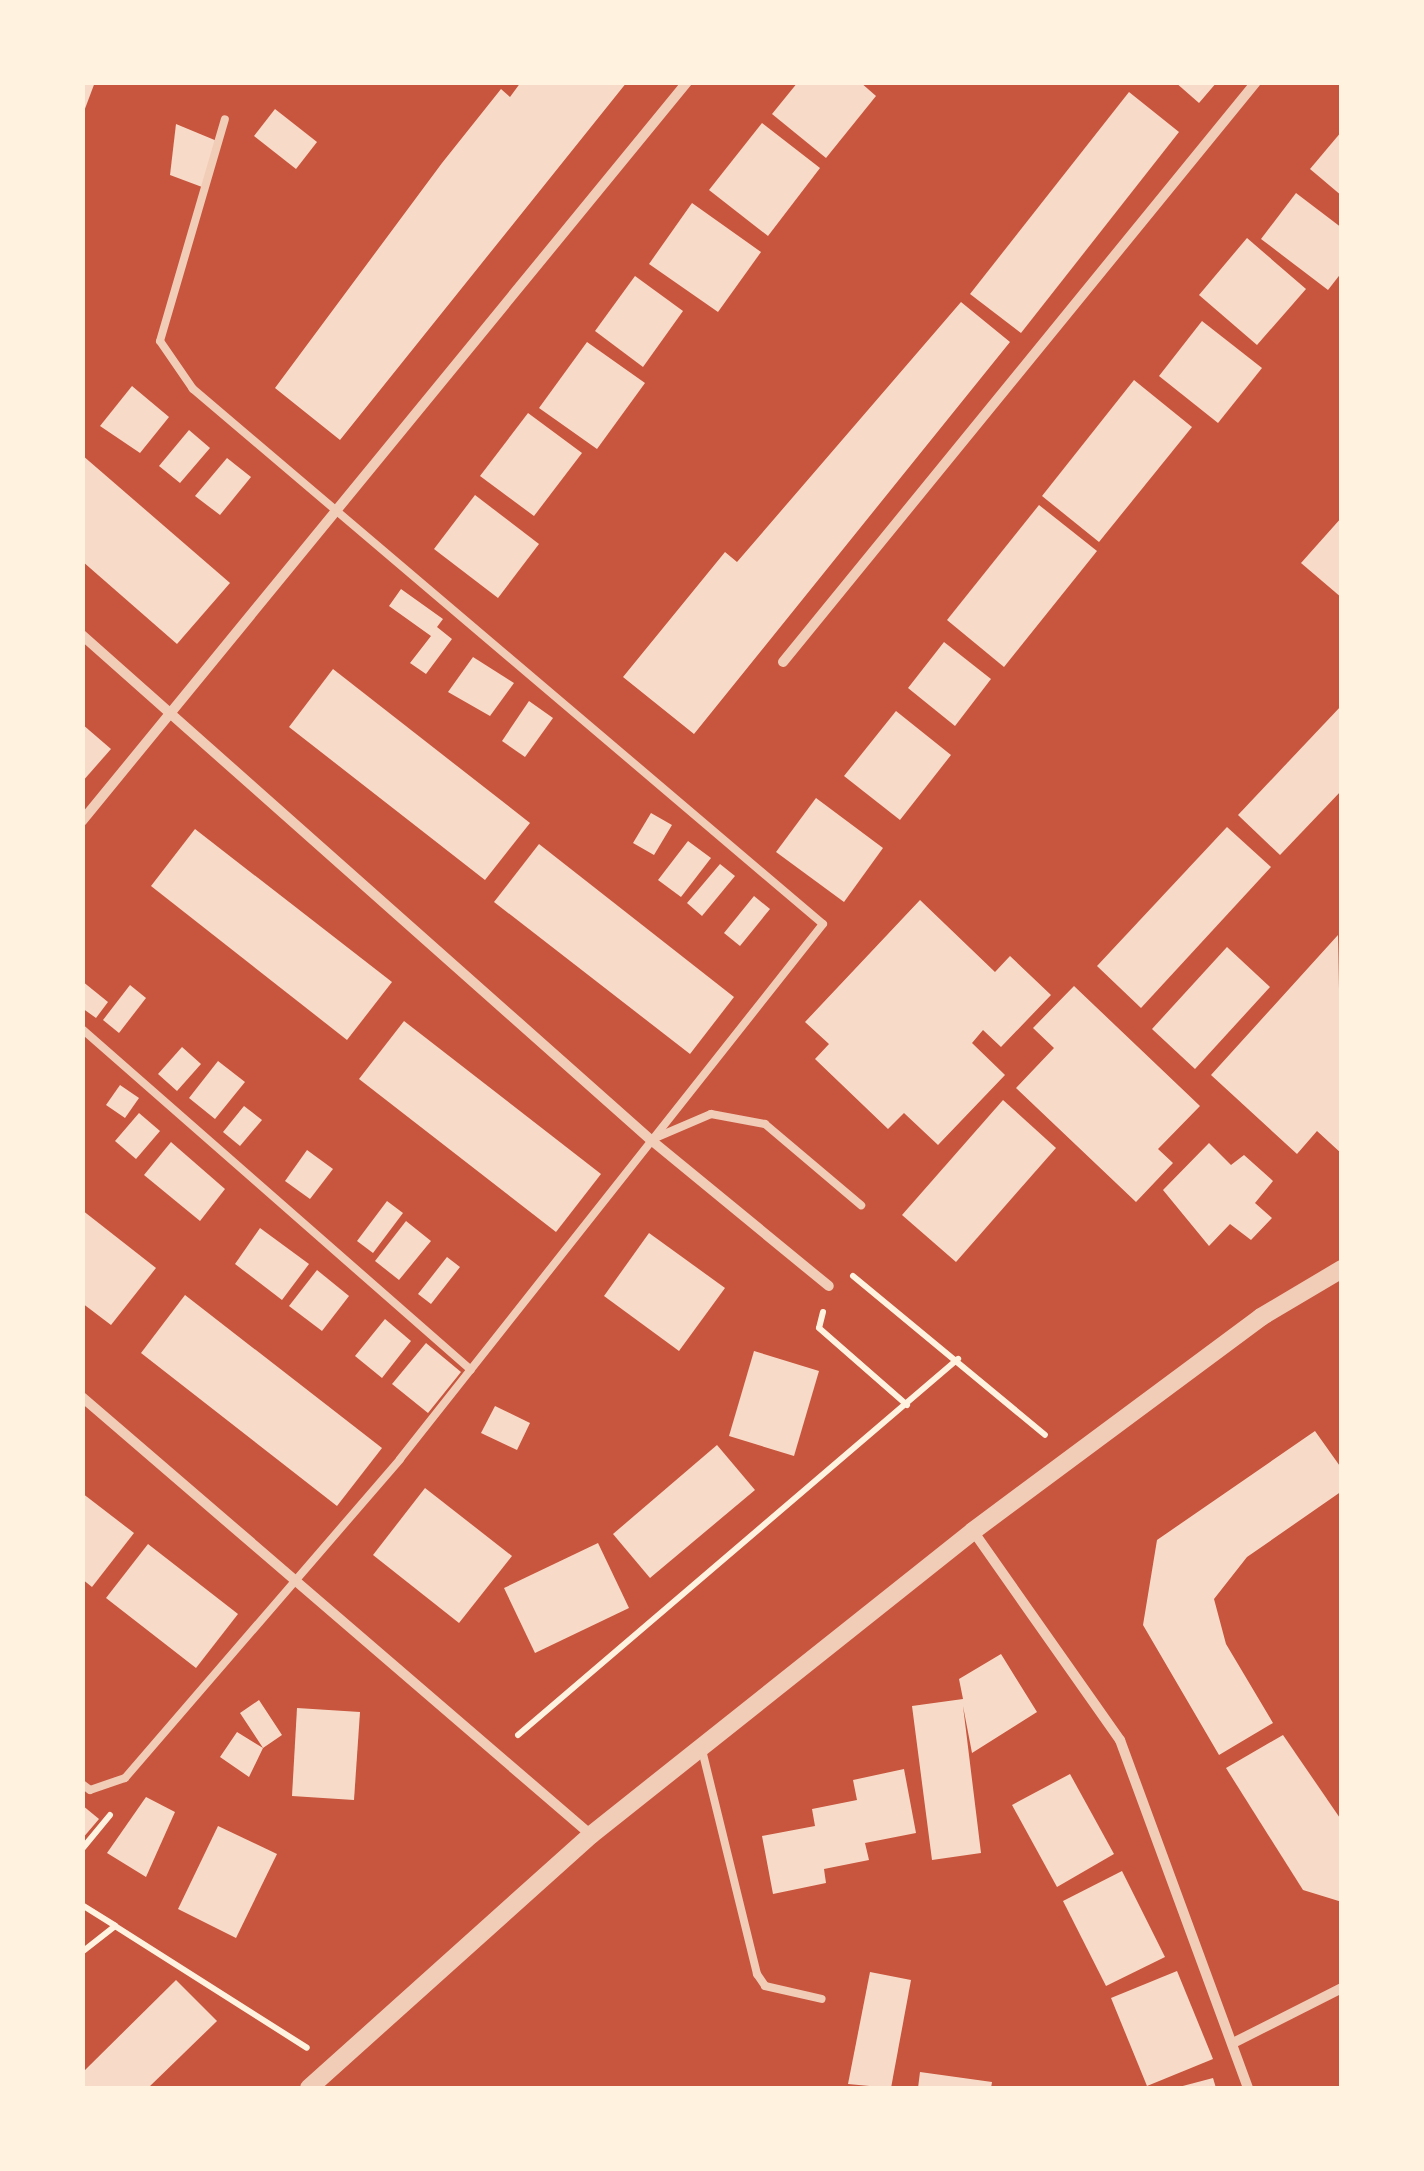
<!DOCTYPE html>
<style>
body{margin:0}
#map{position:relative;width:1424px;height:2171px;overflow:hidden;background:#c8553d;font-family:"Titillium Web",sans-serif}
div>[style]{position:absolute}
.building>*{inset:0;background:#f7dbc8}
.path>*{height:6px;margin:-3px;padding:0 3px;transform-origin:3px;border-radius:3px;background:#fff3e0}
.service>*{height:8px;margin:-4px;padding:0 4px;transform-origin:4px;border-radius:4px;background:#f1ccb7}
.minor>*{height:10px;margin:-5px;padding:0 5px;transform-origin:5px;border-radius:5px;background:#f1ccb7}
.tertiary>*{height:18px;margin:-9px;padding:0 9px;transform-origin:9px;border-radius:9px;background:#f1ccb7}
span{translate:-50% -50%;white-space:nowrap;text-align:center;line-height:1.15;-webkit-text-stroke:8px #fff3e0;paint-order:stroke}
.frame{position:absolute;inset:0;border:85px solid #fff3e0;pointer-events:none}
</style>
<div id="map">
<div class="building">
<div style="clip-path:polygon(82px 82px,95px 82px,83px 114px,82px 114px)"></div>
<div style="clip-path:polygon(521px 82px,627px 82px,340px 440px,275px 388px,442px 163px,501px 89px,510px 97px)"></div>
<div style="clip-path:polygon(798px 82px,860px 82px,876px 96px,826px 158px,772px 114px)"></div>
<div style="clip-path:polygon(1175px 82px,1217px 82px,1199px 103px)"></div>
<div style="clip-path:polygon(1129px 92px,1179px 132px,1021px 333px,970px 294px)"></div>
<div style="clip-path:polygon(275px 109px,317px 142px,296px 169px,254px 136px)"></div>
<div style="clip-path:polygon(762px 123px,820px 168px,768px 236px,709px 190px)"></div>
<div style="clip-path:polygon(176px 124px,217px 141px,202px 187px,170px 175px)"></div>
<div style="clip-path:polygon(1342px 131px,1342px 196px,1310px 169px)"></div>
<div style="clip-path:polygon(1296px 193px,1342px 228px,1342px 272px,1328px 290px,1261px 239px)"></div>
<div style="clip-path:polygon(692px 203px,761px 252px,718px 312px,649px 264px)"></div>
<div style="clip-path:polygon(1247px 238px,1306px 289px,1257px 345px,1199px 295px)"></div>
<div style="clip-path:polygon(635px 276px,683px 311px,643px 367px,595px 331px)"></div>
<div style="clip-path:polygon(961px 302px,1010px 342px,694px 734px,623px 677px,725px 552px,737px 562px)"></div>
<div style="clip-path:polygon(1202px 321px,1262px 368px,1218px 423px,1159px 376px)"></div>
<div style="clip-path:polygon(587px 342px,645px 383px,597px 449px,539px 408px)"></div>
<div style="clip-path:polygon(1134px 380px,1192px 427px,1099px 542px,1042px 496px)"></div>
<div style="clip-path:polygon(132px 386px,169px 417px,140px 453px,100px 426px)"></div>
<div style="clip-path:polygon(528px 413px,582px 453px,534px 516px,480px 476px)"></div>
<div style="clip-path:polygon(189px 430px,210px 448px,180px 483px,159px 466px)"></div>
<div style="clip-path:polygon(82px 455px,230px 583px,177px 644px,82px 561px)"></div>
<div style="clip-path:polygon(227px 458px,251px 477px,220px 515px,195px 496px)"></div>
<div style="clip-path:polygon(475px 495px,539px 544px,498px 598px,434px 549px)"></div>
<div style="clip-path:polygon(1039px 505px,1097px 551px,1004px 667px,947px 620px)"></div>
<div style="clip-path:polygon(1342px 517px,1342px 598px,1301px 563px)"></div>
<div style="clip-path:polygon(401px 589px,443px 619px,437px 627px,452px 639px,426px 674px,410px 663px,431px 636px,389px 606px)"></div>
<div style="clip-path:polygon(944px 642px,991px 679px,955px 726px,908px 688px)"></div>
<div style="clip-path:polygon(473px 657px,514px 683px,490px 716px,448px 692px)"></div>
<div style="clip-path:polygon(333px 669px,530px 823px,485px 880px,289px 727px)"></div>
<div style="clip-path:polygon(529px 701px,553px 718px,525px 757px,502px 741px)"></div>
<div style="clip-path:polygon(1342px 705px,1342px 790px,1280px 855px,1238px 815px)"></div>
<div style="clip-path:polygon(896px 711px,951px 755px,900px 820px,844px 776px)"></div>
<div style="clip-path:polygon(82px 724px,111px 749px,82px 782px)"></div>
<div style="clip-path:polygon(816px 798px,883px 848px,844px 902px,776px 852px)"></div>
<div style="clip-path:polygon(651px 813px,672px 825px,654px 855px,633px 843px)"></div>
<div style="clip-path:polygon(1227px 827px,1271px 867px,1141px 1008px,1097px 966px)"></div>
<div style="clip-path:polygon(195px 829px,392px 982px,347px 1040px,151px 886px)"></div>
<div style="clip-path:polygon(688px 841px,711px 858px,681px 897px,658px 880px)"></div>
<div style="clip-path:polygon(539px 844px,734px 997px,690px 1054px,494px 902px)"></div>
<div style="clip-path:polygon(720px 864px,735px 876px,702px 916px,687px 903px)"></div>
<div style="clip-path:polygon(754px 896px,770px 909px,740px 946px,724px 933px)"></div>
<div style="clip-path:polygon(920px 900px,995px 972px,1010px 956px,1051px 995px,1001px 1047px,983px 1030px,972px 1043px,1005px 1075px,938px 1145px,904px 1113px,888px 1129px,815px 1059px,829px 1044px,805px 1022px)"></div>
<div style="clip-path:polygon(1338px 935px,1342px 1154px,1317px 1131px,1297px 1154px,1211px 1075px)"></div>
<div style="clip-path:polygon(1227px 947px,1270px 987px,1195px 1069px,1152px 1029px)"></div>
<div style="clip-path:polygon(82px 981px,108px 1002px,96px 1018px,82px 1008px)"></div>
<div style="clip-path:polygon(130px 985px,146px 998px,119px 1033px,103px 1020px)"></div>
<div style="clip-path:polygon(1074px 986px,1200px 1106px,1158px 1149px,1173px 1163px,1136px 1202px,1016px 1088px,1054px 1048px,1033px 1028px)"></div>
<div style="clip-path:polygon(404px 1021px,601px 1174px,556px 1232px,359px 1079px)"></div>
<div style="clip-path:polygon(182px 1047px,201px 1064px,177px 1091px,158px 1074px)"></div>
<div style="clip-path:polygon(218px 1061px,245px 1082px,215px 1119px,189px 1098px)"></div>
<div style="clip-path:polygon(120px 1085px,139px 1098px,125px 1118px,106px 1105px)"></div>
<div style="clip-path:polygon(1003px 1100px,1056px 1148px,956px 1262px,902px 1215px)"></div>
<div style="clip-path:polygon(244px 1106px,262px 1120px,240px 1146px,223px 1132px)"></div>
<div style="clip-path:polygon(139px 1113px,160px 1131px,136px 1159px,115px 1141px)"></div>
<div style="clip-path:polygon(171px 1142px,225px 1189px,200px 1221px,144px 1175px)"></div>
<div style="clip-path:polygon(1209px 1143px,1231px 1165px,1244px 1155px,1273px 1181px,1255px 1203px,1272px 1218px,1251px 1240px,1230px 1224px,1209px 1246px,1163px 1190px)"></div>
<div style="clip-path:polygon(307px 1150px,333px 1169px,310px 1199px,285px 1181px)"></div>
<div style="clip-path:polygon(387px 1201px,403px 1213px,373px 1253px,357px 1241px)"></div>
<div style="clip-path:polygon(82px 1210px,156px 1268px,111px 1325px,82px 1303px)"></div>
<div style="clip-path:polygon(406px 1221px,431px 1241px,399px 1280px,375px 1261px)"></div>
<div style="clip-path:polygon(260px 1228px,309px 1264px,282px 1300px,235px 1264px)"></div>
<div style="clip-path:polygon(649px 1233px,725px 1288px,679px 1351px,604px 1296px)"></div>
<div style="clip-path:polygon(447px 1257px,460px 1267px,431px 1304px,418px 1294px)"></div>
<div style="clip-path:polygon(317px 1270px,349px 1296px,322px 1331px,289px 1306px)"></div>
<div style="clip-path:polygon(185px 1295px,382px 1448px,337px 1506px,141px 1353px)"></div>
<div style="clip-path:polygon(385px 1319px,411px 1341px,382px 1378px,355px 1356px)"></div>
<div style="clip-path:polygon(426px 1343px,461px 1372px,428px 1413px,392px 1384px)"></div>
<div style="clip-path:polygon(754px 1351px,819px 1371px,794px 1456px,729px 1436px)"></div>
<div style="clip-path:polygon(495px 1406px,530px 1423px,517px 1450px,481px 1433px)"></div>
<div style="clip-path:polygon(1315px 1431px,1342px 1469px,1342px 1491px,1247px 1557px,1214px 1599px,1226px 1644px,1273px 1723px,1219px 1755px,1143px 1625px,1157px 1540px)"></div>
<div style="clip-path:polygon(717px 1445px,755px 1490px,650px 1578px,613px 1534px)"></div>
<div style="clip-path:polygon(425px 1488px,512px 1556px,459px 1623px,373px 1555px)"></div>
<div style="clip-path:polygon(82px 1493px,134px 1533px,92px 1587px,82px 1579px)"></div>
<div style="clip-path:polygon(598px 1543px,629px 1608px,535px 1653px,504px 1588px)"></div>
<div style="clip-path:polygon(148px 1544px,238px 1614px,196px 1668px,106px 1598px)"></div>
<div style="clip-path:polygon(1001px 1654px,1037px 1712px,972px 1753px,963px 1706px,981px 1853px,932px 1860px,912px 1706px,963px 1699px,959px 1679px)"></div>
<div style="clip-path:polygon(259px 1700px,282px 1735px,263px 1748px,249px 1777px,220px 1757px,237px 1732px,263px 1748px,240px 1713px)"></div>
<div style="clip-path:polygon(297px 1708px,360px 1712px,354px 1800px,292px 1796px)"></div>
<div style="clip-path:polygon(1283px 1735px,1342px 1821px,1342px 1902px,1303px 1890px,1226px 1768px)"></div>
<div style="clip-path:polygon(904px 1769px,916px 1833px,865px 1843px,869px 1860px,824px 1869px,826px 1883px,773px 1894px,762px 1836px,815px 1826px,812px 1809px,857px 1800px,853px 1780px)"></div>
<div style="clip-path:polygon(1070px 1774px,1114px 1854px,1057px 1887px,1012px 1805px)"></div>
<div style="clip-path:polygon(146px 1797px,175px 1812px,146px 1877px,107px 1853px)"></div>
<div style="clip-path:polygon(82px 1805px,99px 1819px,82px 1839px)"></div>
<div style="clip-path:polygon(218px 1826px,277px 1854px,236px 1938px,178px 1909px)"></div>
<div style="clip-path:polygon(1122px 1871px,1165px 1957px,1106px 1986px,1063px 1901px)"></div>
<div style="clip-path:polygon(1177px 1971px,1213px 2059px,1147px 2086px,1111px 1998px)"></div>
<div style="clip-path:polygon(870px 1972px,911px 1980px,891px 2088px,848px 2084px)"></div>
<div style="clip-path:polygon(176px 1980px,217px 2021px,148px 2088px,82px 2088px,82px 2073px)"></div>
<div style="clip-path:polygon(920px 2072px,992px 2082px,991px 2088px,918px 2088px)"></div>
<div style="clip-path:polygon(1213px 2078px,1216px 2088px,1179px 2088px,1179px 2087px)"></div>
</div>
<div class="path">
<div style="left:853px;top:1276px;width:249px;rotate:39.6deg"></div>
<div style="left:823px;top:1312px;width:16px;rotate:104deg"></div>
<div style="left:819px;top:1328px;width:117px;rotate:41.2deg"></div>
<div style="left:518px;top:1735px;width:579px;rotate:-40.52deg"></div>
<div style="left:82px;top:1849px;width:44px;rotate:-50.5deg"></div>
<div style="left:82px;top:1905px;width:39px;rotate:32deg"></div>
<div style="left:82px;top:1952px;width:42px;rotate:-38.2deg"></div>
<div style="left:115px;top:1926px;width:227px;rotate:32.4deg"></div>
</div>
<div class="service">
<div style="left:82px;top:1029px;width:517px;rotate:41.24deg"></div>
<div style="left:655px;top:1138px;width:61px;rotate:-23.2deg"></div>
<div style="left:711px;top:1114px;width:55px;rotate:10.5deg"></div>
<div style="left:765px;top:1124px;width:126px;rotate:40.2deg"></div>
<div style="left:702px;top:1750px;width:231px;rotate:76.2deg"></div>
<div style="left:757px;top:1974px;width:14px;rotate:56deg"></div>
<div style="left:765px;top:1986px;width:58px;rotate:12.8deg"></div>
<div style="left:82px;top:1784px;width:10px;rotate:37deg"></div>
<div style="left:90px;top:1790px;width:37px;rotate:-19deg"></div>
<div style="left:125px;top:1778px;width:421px;rotate:-49.2deg"></div>
<div style="left:400px;top:1459px;width:682px;rotate:-51.67deg"></div>
<div style="left:823px;top:924px;width:827px;rotate:-139.66deg"></div>
<div style="left:193px;top:389px;width:58px;rotate:-124.5deg"></div>
<div style="left:160px;top:341px;width:231px;rotate:-73.7deg"></div>
</div>
<div class="minor">
<div style="left:82px;top:635px;width:761px;rotate:41.59deg"></div>
<div style="left:651px;top:1140px;width:230px;rotate:39.4deg"></div>
<div style="left:783px;top:662px;width:748px;rotate:-50.8deg"></div>
<div style="left:82px;top:821px;width:955px;rotate:-50.69deg"></div>
<div style="left:82px;top:1397px;width:672px;rotate:40.71deg"></div>
<div style="left:973px;top:1531px;width:256px;rotate:54.9deg"></div>
<div style="left:1120px;top:1740px;width:371px;rotate:69.8deg"></div>
<div style="left:1237px;top:2041px;width:118px;rotate:-26.8deg"></div>
</div>
<div class="tertiary">
<div style="left:309px;top:2088px;width:379px;rotate:-41.9deg"></div>
<div style="left:591px;top:1835px;width:488px;rotate:-38.5deg"></div>
<div style="left:973px;top:1531px;width:359px;rotate:-36.6deg"></div>
<div style="left:1261px;top:1317px;width:94px;rotate:-30.7deg"></div>
</div>
<div class="frame"></div>
</div>
